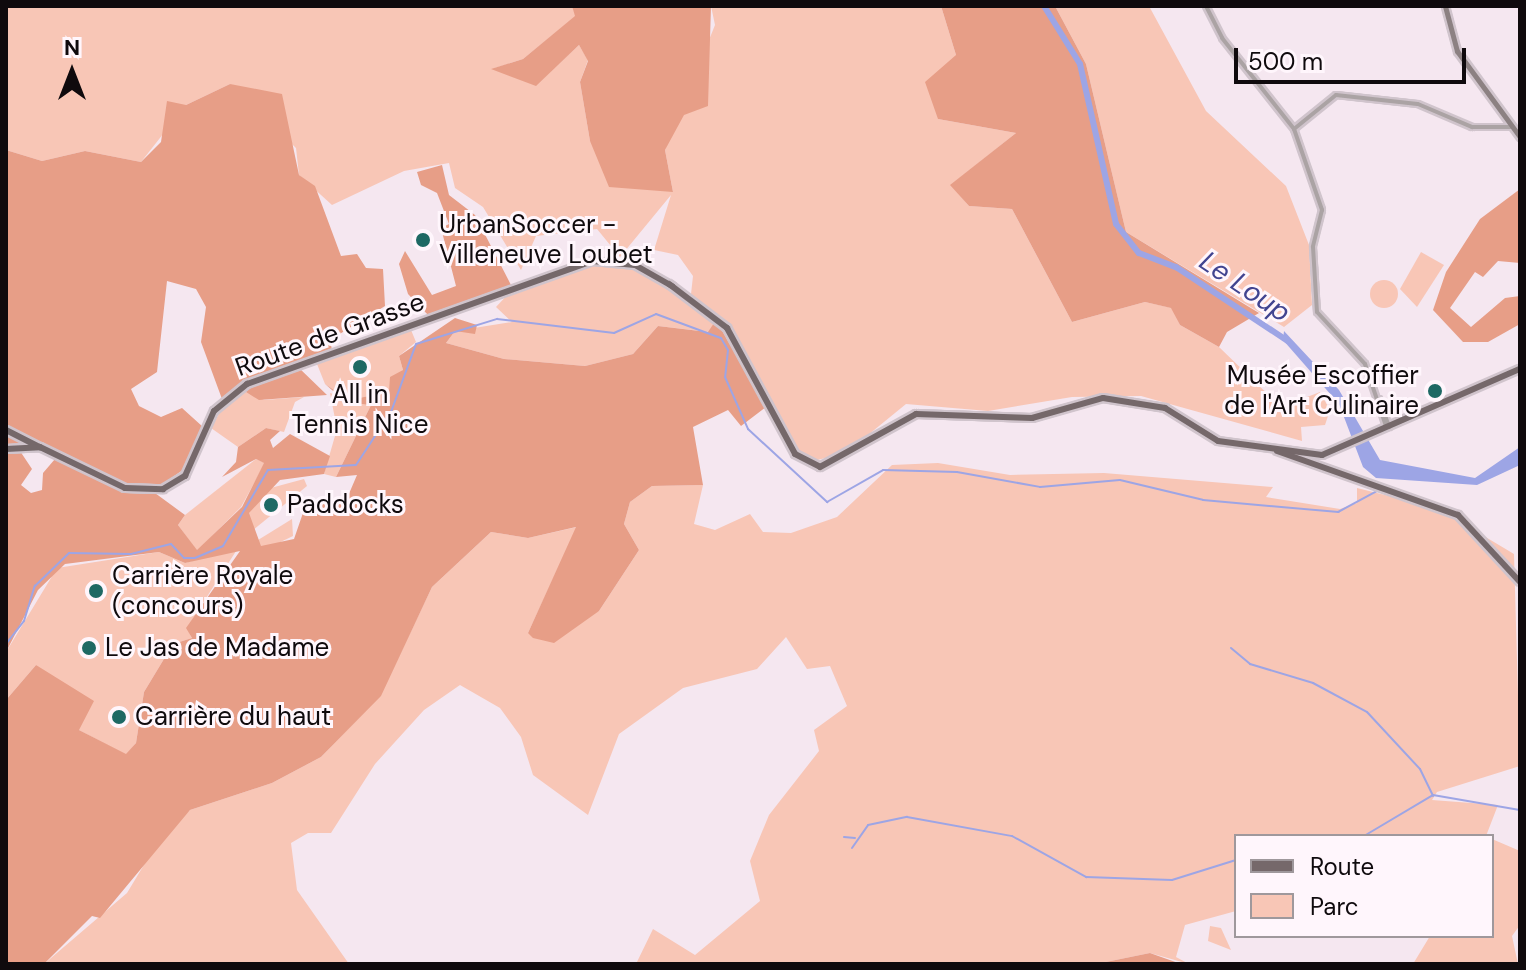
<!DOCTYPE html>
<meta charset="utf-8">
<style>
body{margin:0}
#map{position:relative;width:1526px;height:970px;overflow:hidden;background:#f5e7f0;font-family:"DM Sans",sans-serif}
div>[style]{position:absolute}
.green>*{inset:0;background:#f8c6b6}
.round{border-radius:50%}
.forest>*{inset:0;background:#e79e87}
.water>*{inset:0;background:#9da5e5}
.stream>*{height:2px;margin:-1px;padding:0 1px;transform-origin:1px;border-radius:1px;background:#9da5e5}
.river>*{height:6px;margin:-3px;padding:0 3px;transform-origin:3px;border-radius:3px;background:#9da5e5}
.roads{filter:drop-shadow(2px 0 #d0c4cc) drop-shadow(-2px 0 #d0c4cc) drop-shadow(0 2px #d0c4cc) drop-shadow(0 -2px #d0c4cc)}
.tertiary>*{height:4px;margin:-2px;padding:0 2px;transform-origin:2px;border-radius:2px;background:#aba3a4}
.secondary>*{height:5px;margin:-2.5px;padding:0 2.5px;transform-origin:2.5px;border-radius:2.5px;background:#8c8182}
.primary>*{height:6px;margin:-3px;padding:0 3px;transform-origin:3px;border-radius:3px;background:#75686a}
.dots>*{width:22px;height:22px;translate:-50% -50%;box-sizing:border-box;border:4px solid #fff6fc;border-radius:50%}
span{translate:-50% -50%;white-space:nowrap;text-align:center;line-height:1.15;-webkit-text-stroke:6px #fff6fc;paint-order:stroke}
.poi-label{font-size:26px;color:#0f0a0d}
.left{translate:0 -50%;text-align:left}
.right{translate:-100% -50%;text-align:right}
.street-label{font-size:26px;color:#0f0a0d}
.water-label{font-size:28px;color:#414490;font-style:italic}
.frame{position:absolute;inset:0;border:8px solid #0f0a0d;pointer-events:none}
.legend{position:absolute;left:1234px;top:834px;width:260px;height:104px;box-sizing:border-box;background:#fff6fc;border:2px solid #9f989c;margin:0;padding:10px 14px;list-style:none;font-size:24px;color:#0f0a0d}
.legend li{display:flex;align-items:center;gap:16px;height:40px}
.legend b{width:40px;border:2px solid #9f989c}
.north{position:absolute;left:32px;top:32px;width:80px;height:80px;-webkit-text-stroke:6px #fff6fc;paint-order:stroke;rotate:0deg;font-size:22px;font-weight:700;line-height:32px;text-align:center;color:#0f0a0d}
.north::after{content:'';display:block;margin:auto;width:28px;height:36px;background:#0f0a0d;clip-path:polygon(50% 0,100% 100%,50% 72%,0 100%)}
.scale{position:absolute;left:1234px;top:48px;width:232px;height:36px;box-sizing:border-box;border:4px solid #0f0a0d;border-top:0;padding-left:10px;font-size:24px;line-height:28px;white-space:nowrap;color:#0f0a0d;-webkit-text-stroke:6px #fff6fc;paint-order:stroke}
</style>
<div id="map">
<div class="green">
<div style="clip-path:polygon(6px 6px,572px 6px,576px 16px,523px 59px,495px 68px,536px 85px,579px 45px,588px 60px,580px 82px,590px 141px,673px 192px,665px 150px,715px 25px,711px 6px,941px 6px,956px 55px,938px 119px,1016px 133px,951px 185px,969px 206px,1012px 209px,1072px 322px,1145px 302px,1172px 308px,1180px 325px,1219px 347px,1281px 407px,1320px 392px,1330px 410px,1325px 425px,1301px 427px,1302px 441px,1141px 396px,1072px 397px,988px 411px,906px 404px,846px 453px,813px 461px,793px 446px,735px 336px,691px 294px,693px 276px,678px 255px,654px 250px,671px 195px,620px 257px,597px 229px,536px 236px,521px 270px,483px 207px,455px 188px,449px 163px,404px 171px,332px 205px,299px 175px,296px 148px,230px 84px,186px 105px,141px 162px,85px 151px,42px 161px,6px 150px)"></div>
<div style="clip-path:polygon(1055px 6px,1149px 6px,1206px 111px,1286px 186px,1309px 245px,1312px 305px,1284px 327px,1126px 232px,1086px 64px)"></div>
<div style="clip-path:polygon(1421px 252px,1444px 265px,1417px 307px,1400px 289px)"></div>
<div style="clip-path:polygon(596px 263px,643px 271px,716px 320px,709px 332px,658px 326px,633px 354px,585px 366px,504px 359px,446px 343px,455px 331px,512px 322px,496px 307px,510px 292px)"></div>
<div class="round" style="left:1370px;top:280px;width:28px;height:28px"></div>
<div style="clip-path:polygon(411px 330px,416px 342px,399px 356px,403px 370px,390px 392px,349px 400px,325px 384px,317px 364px)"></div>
<div style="clip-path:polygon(246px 392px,264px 400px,304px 397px,295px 402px,284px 432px,266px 428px,238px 447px,211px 428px,224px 405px)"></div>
<div style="clip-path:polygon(330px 393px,371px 405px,336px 477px,324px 474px,337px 429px)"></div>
<div style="clip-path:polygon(256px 459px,265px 463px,241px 507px,197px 551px,178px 525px,185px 515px)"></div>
<div style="clip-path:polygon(938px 463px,1010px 475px,1104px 473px,1273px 487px,1266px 497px,1340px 509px,1357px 503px,1357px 488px,1437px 508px,1514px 554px,1520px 766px,1437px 792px,1432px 800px,1498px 805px,1486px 836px,1236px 836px,1236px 911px,1185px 925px,1176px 957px,1189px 964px,1150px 953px,1096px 964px,636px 964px,653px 929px,695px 955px,760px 901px,750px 861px,769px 815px,819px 751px,814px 730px,847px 706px,830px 666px,807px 669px,786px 637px,757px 669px,683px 688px,619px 734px,588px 815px,533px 775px,521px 737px,500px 708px,460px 685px,424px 710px,375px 764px,331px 833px,308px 833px,291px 843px,297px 890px,349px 964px,44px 964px,127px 893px,162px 835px,190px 810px,272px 783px,321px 757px,380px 696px,432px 587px,491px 532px,528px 538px,577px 527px,528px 633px,599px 611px,639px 550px,624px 524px,630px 502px,652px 486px,703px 485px,694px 524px,715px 530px,750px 514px,763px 532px,791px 533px,837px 517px,892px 465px)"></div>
<div style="clip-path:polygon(304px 479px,307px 486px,241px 540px,242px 519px,267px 489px)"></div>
<div style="clip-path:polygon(292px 519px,293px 536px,264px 550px,253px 543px)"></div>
<div style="clip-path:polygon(238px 548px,187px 628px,192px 638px,173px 644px,144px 692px,136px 743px,126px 755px,79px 730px,36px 665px,6px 700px,6px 652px,57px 568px,159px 552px,185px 563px)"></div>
<div style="clip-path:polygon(1492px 839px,1520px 851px,1520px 925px,1512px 936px,1518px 964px,1413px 964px,1430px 936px,1492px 936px)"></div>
<div style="clip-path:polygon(1210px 926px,1221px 928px,1231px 950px,1208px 941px)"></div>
</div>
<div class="forest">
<div style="clip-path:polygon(572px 6px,711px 6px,708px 106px,684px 115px,665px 150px,673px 192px,609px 187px,590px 141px,580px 82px,588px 61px,579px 45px,536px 86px,491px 69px,523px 59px,575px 16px)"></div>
<div style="clip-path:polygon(941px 6px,1055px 6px,1086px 64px,1126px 232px,1259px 313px,1227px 332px,1219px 347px,1180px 325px,1171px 308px,1145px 302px,1072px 322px,1012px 209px,969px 206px,950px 185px,1016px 133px,938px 119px,925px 82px,956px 55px)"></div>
<div style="clip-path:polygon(230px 84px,282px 94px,299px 175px,315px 186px,341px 256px,357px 254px,366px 268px,383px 269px,385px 306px,330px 340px,332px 350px,250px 380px,222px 399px,201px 342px,206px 307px,196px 289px,167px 281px,157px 372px,131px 389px,139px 406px,161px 417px,182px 408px,203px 427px,190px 465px,160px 486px,129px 485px,27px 436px,20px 451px,32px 469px,21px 485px,31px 493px,42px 490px,43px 473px,55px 459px,133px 493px,155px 493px,185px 515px,178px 525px,197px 550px,242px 507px,264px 463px,256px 459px,222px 477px,236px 462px,238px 447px,266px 428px,280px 431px,270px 440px,273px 448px,290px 434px,330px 456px,324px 474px,280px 480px,249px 513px,261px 546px,294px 539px,304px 510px,348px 496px,357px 475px,336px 477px,371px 405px,346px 402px,325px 384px,349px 400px,389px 392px,390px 377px,403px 370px,399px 356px,455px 318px,477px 325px,475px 334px,455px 331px,446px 343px,504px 359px,585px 366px,633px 354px,658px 326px,708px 332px,716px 320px,766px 407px,741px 426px,728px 410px,693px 427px,703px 485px,652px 486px,630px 502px,624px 524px,639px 550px,599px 611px,554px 643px,533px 638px,528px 633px,576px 527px,528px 538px,491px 532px,432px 587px,381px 696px,321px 757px,272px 783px,190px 810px,100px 918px,92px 916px,44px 964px,6px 964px,6px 700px,36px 665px,94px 701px,79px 730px,126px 754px,136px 743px,144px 692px,173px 644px,192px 638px,186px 628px,240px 551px,185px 563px,159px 552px,65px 564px,38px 590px,6px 652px,6px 150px,42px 161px,85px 151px,141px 162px,161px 142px,167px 101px,186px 105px)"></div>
<div style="clip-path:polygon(442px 165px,449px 195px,475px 215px,511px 285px,429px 316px,408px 294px,399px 264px,405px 251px,432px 295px,456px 286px,441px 228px,449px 224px,437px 193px,421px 185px,417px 172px)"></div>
<div style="clip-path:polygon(1520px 189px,1520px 263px,1498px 261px,1483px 277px,1475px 272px,1450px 308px,1471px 327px,1505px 298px,1520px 296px,1520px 324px,1488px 342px,1463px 342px,1433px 310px,1446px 272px,1480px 219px)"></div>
<div style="clip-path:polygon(298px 367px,327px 395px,259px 400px,246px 392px,224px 405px,245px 389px)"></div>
<div style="clip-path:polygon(1150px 953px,1181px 964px,1096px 964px)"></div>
</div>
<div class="water">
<div style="clip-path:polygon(1284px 331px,1339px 390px,1380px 460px,1475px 478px,1520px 447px,1520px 465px,1477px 485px,1376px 478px,1363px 467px,1339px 404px,1283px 340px)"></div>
</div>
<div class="stream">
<div style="left:6px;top:644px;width:29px;rotate:-52deg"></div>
<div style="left:24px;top:621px;width:37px;rotate:-73deg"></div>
<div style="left:35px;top:586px;width:47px;rotate:-44.1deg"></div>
<div style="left:69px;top:553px;width:62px;rotate:0.9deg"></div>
<div style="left:131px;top:554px;width:41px;rotate:-14deg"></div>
<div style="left:171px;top:544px;width:19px;rotate:47deg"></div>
<div style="left:184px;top:558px;width:11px"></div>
<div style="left:195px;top:558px;width:30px;rotate:-23deg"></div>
<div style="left:223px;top:546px;width:88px;rotate:-59.4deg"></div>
<div style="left:268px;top:470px;width:88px;rotate:-3.3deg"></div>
<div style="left:356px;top:465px;width:64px;rotate:-56.6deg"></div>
<div style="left:391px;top:412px;width:72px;rotate:-69.8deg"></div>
<div style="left:416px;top:344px;width:85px;rotate:-17.2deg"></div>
<div style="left:497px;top:319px;width:118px;rotate:6.8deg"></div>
<div style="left:614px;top:333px;width:46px;rotate:-24.3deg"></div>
<div style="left:656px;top:314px;width:69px;rotate:20.3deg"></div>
<div style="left:721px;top:338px;width:14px;rotate:60deg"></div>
<div style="left:728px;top:350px;width:27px;rotate:96deg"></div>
<div style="left:725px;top:377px;width:57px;rotate:66.1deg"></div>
<div style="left:748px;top:429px;width:108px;rotate:42.7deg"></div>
<div style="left:827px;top:502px;width:64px;rotate:-29.7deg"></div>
<div style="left:883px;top:470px;width:74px;rotate:1.5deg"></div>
<div style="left:957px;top:472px;width:84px;rotate:10.2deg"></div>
<div style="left:1040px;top:487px;width:80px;rotate:-5deg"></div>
<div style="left:1120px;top:480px;width:85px;rotate:13.5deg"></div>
<div style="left:1203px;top:500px;width:136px;rotate:5.1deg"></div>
<div style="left:1338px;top:512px;width:44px;rotate:-28.3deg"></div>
<div style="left:1231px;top:648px;width:25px;rotate:40deg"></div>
<div style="left:1250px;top:664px;width:66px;rotate:16.8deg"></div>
<div style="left:1313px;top:683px;width:61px;rotate:28.2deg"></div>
<div style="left:1367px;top:712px;width:78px;rotate:47.1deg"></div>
<div style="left:1420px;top:769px;width:30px;rotate:64deg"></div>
<div style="left:1364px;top:836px;width:80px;rotate:-30.7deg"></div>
<div style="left:1433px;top:795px;width:88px;rotate:9.8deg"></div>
<div style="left:844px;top:837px;width:11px;rotate:5deg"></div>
<div style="left:852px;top:848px;width:28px;rotate:-55deg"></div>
<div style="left:868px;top:825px;width:40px;rotate:-12deg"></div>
<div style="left:907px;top:817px;width:107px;rotate:10.3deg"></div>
<div style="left:1012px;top:836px;width:85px;rotate:29deg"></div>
<div style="left:1086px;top:877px;width:86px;rotate:2deg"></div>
<div style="left:1172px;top:880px;width:67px;rotate:-17.4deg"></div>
</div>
<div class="river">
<div style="left:1044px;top:6px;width:68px;rotate:58.2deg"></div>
<div style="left:1080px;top:64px;width:164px;rotate:77.3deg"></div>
<div style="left:1116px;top:224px;width:37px;rotate:52deg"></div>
<div style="left:1139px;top:253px;width:40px;rotate:21deg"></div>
<div style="left:1176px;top:267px;width:134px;rotate:33.5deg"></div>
</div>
<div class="roads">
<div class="tertiary">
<div style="left:1206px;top:6px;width:36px;rotate:63deg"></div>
<div style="left:1222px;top:38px;width:116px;rotate:51.6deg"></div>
<div style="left:1294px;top:129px;width:86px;rotate:70.9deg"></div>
<div style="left:1322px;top:210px;width:38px;rotate:104deg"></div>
<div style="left:1313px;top:247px;width:65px;rotate:86.5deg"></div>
<div style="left:1317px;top:312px;width:71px;rotate:47.3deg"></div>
<div style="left:1365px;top:364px;width:65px;rotate:71.3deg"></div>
<div style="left:1294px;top:129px;width:54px;rotate:-39deg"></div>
<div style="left:1336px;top:95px;width:82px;rotate:6.3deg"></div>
<div style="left:1418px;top:104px;width:59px;rotate:23.1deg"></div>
<div style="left:1472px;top:127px;width:40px"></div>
<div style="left:1379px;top:399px;width:30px;rotate:70deg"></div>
</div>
<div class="secondary">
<div style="left:1445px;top:6px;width:47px;rotate:75.1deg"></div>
<div style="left:1457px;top:51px;width:107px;rotate:53.8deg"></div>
</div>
<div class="primary">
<div style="left:669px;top:284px;width:73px;rotate:37.2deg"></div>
<div style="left:727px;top:328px;width:143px;rotate:61.6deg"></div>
<div style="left:795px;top:454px;width:28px;rotate:27deg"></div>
<div style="left:820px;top:467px;width:110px;rotate:-28.9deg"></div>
<div style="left:916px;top:414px;width:116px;rotate:2deg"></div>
<div style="left:1032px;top:418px;width:74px;rotate:-15.7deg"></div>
<div style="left:1103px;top:398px;width:63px;rotate:9.2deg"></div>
<div style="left:1165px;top:408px;width:62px;rotate:31.9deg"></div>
<div style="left:1218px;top:441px;width:105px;rotate:7.7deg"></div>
<div style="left:1322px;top:455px;width:216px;rotate:-23.5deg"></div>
<div style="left:6px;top:430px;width:38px;rotate:27deg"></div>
<div style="left:6px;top:449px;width:34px;rotate:-3deg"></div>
<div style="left:40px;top:447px;width:94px;rotate:25.8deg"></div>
<div style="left:125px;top:488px;width:38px;rotate:2deg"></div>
<div style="left:163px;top:489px;width:26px;rotate:-31deg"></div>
<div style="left:185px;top:476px;width:71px;rotate:-66deg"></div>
<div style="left:214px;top:411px;width:43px;rotate:-39.3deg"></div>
<div style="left:247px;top:384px;width:367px;rotate:-19.6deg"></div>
<div style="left:593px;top:261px;width:42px;rotate:5.4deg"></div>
<div style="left:635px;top:265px;width:43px;rotate:29.6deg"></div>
<div style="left:1277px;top:451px;width:192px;rotate:19.5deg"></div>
<div style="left:1458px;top:515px;width:91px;rotate:47.2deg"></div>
</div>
</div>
<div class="dots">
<div style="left:423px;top:240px;background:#1e6964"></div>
<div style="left:360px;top:367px;background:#1e6964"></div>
<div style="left:1435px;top:391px;background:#1e6964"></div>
<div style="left:271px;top:505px;background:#1e6964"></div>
<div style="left:96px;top:591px;background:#1e6964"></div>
<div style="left:89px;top:648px;background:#1e6964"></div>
<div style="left:119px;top:717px;background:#1e6964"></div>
</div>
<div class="poi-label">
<span class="left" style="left:439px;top:240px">UrbanSoccer -<br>Villeneuve Loubet</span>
<span class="right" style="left:1419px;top:391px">Musée Escoffier<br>de l'Art Culinaire</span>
<span style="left:360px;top:410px">All in<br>Tennis Nice</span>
<span class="left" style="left:287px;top:505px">Paddocks</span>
<span class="left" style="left:112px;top:591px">Carrière Royale<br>(concours)</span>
<span class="left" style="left:105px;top:648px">Le Jas de Madame</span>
<span class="left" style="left:135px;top:717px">Carrière du haut</span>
</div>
<div class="street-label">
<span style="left:330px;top:335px;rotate:-20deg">Route de Grasse</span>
</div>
<div class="water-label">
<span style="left:1245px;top:287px;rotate:34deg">Le Loup</span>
</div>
<div class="frame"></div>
<ul class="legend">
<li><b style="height:10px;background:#75686a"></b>Route</li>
<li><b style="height:22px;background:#f8c6b6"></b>Parc</li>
</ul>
<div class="north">N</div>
<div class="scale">500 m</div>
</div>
